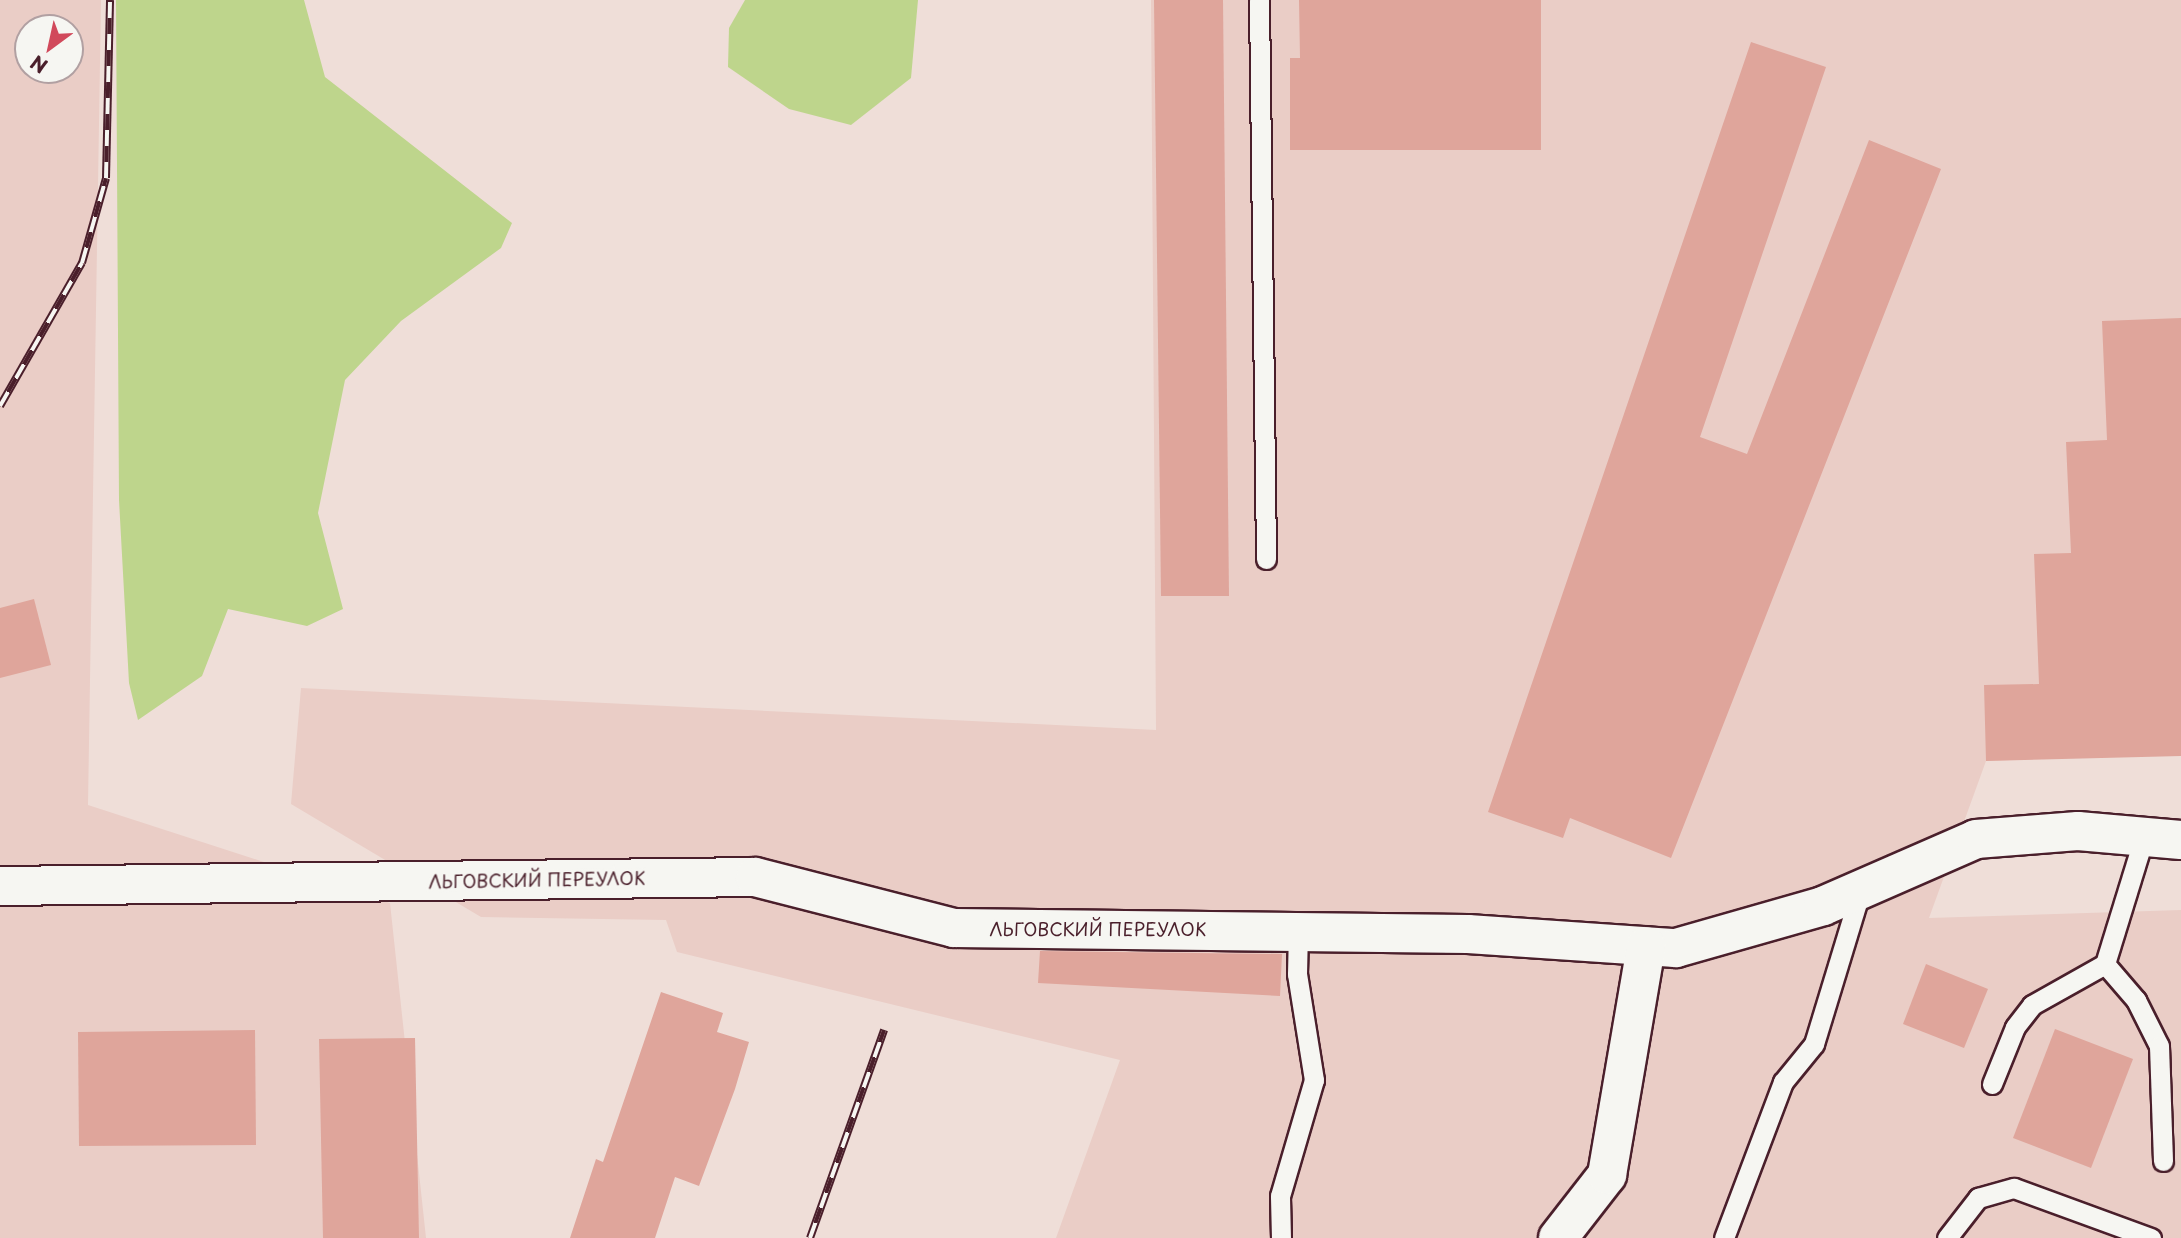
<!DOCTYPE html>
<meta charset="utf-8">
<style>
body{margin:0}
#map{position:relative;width:2181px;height:1238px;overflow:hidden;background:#efded8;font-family:"Playpen Sans",sans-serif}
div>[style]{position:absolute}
.built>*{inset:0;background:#eacdc6}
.green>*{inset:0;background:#bed58c}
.building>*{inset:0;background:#dfa59b}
.roads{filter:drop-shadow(2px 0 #4a1f2b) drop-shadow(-2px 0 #4a1f2b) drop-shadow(0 2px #4a1f2b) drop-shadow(0 -2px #4a1f2b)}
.lane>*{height:19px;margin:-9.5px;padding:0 9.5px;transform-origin:9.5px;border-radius:9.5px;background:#f6f6f2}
.street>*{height:38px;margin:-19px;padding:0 19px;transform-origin:19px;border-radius:19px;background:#f6f6f2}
.rail>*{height:8px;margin-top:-4px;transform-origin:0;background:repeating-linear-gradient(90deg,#f6f6f2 0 16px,#4a1f2b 0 32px);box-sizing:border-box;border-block:2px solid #4a1f2b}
span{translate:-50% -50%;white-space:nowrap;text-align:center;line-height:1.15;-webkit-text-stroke:6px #f6f6f2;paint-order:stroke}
.street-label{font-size:18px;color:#4a1f2b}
.north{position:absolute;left:14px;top:14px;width:70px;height:70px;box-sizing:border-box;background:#f6f6f2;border:2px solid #b1a0a2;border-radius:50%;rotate:213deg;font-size:19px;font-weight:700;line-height:28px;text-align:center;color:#4a1f2b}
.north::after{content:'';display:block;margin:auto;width:24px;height:32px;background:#d1495b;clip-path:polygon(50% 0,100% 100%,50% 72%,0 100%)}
</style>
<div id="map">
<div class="built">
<div style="clip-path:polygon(evenodd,0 0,101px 0,88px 805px,390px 903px,426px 1238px,0 1238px,0 0,28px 28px,70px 28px,70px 70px,28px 70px,28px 28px)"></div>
<div style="clip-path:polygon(1151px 0,2181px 0,2181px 753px,1986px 761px,1929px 918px,2181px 910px,2181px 1238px,1056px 1238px,1120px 1060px,677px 952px,666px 920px,481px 917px,291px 804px,301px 688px,1156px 730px)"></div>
</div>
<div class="green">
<div style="clip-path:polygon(116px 0,304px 0,325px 77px,512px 223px,501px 248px,401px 321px,345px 380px,318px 513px,343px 609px,307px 626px,228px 609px,202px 676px,138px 720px,129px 683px,119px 500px)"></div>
<div style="clip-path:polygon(745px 0,918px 0,911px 78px,851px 125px,789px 109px,728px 67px,729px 28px)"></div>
</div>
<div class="building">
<div style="clip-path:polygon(1154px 0,1223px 0,1229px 596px,1161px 596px)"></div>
<div style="clip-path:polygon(1299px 0,1541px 0,1541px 150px,1290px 150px,1290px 58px,1300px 58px)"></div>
<div style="clip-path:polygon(1751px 42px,1826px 67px,1700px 437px,1747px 454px,1869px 140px,1941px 169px,1671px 858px,1570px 818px,1563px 838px,1488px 812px)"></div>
<div style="clip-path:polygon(2181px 318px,2181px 756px,1986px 761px,1984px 685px,2039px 684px,2034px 554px,2071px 553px,2066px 442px,2107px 440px,2102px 321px)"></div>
<div style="clip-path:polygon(34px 599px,51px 665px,0 678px,0 608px)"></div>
<div style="clip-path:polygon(1040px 951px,1282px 954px,1280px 996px,1038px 983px)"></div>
<div style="clip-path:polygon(1926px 964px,1988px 989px,1964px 1048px,1903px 1024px)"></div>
<div style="clip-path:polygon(661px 992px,723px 1013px,717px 1032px,749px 1042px,735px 1089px,699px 1186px,675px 1177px,655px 1238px,570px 1238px,596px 1159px,603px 1162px)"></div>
<div style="clip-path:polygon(2055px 1029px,2133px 1059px,2091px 1168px,2013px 1138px)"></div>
<div style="clip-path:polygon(255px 1030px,256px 1145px,79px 1146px,78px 1032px)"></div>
<div style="clip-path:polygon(415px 1038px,419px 1238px,323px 1238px,319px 1039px)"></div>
</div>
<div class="roads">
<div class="lane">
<div style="left:1259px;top:0;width:559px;rotate:89.28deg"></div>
<div style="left:2105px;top:964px;width:133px;rotate:-72.9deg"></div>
<div style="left:1992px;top:1084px;width:61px;rotate:-68deg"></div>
<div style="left:2015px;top:1027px;width:28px;rotate:-52deg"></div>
<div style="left:2032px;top:1005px;width:84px;rotate:-29.3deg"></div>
<div style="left:2105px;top:964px;width:48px;rotate:49.3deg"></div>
<div style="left:2136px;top:1000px;width:51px;rotate:63.4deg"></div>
<div style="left:2159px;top:1046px;width:115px;rotate:88deg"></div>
<div style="left:1281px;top:1238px;width:42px;rotate:-91.4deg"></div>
<div style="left:1280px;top:1196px;width:121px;rotate:-73.7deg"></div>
<div style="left:1314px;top:1080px;width:107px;rotate:-99.1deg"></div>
<div style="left:1297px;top:974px;width:44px;rotate:-88.7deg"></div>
<div style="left:1724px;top:1238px;width:167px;rotate:-69.3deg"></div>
<div style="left:1783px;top:1082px;width:49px;rotate:-50.8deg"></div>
<div style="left:1814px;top:1044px;width:162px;rotate:-73.1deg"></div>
<div style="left:1947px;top:1238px;width:51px;rotate:-52.2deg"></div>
<div style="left:1978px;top:1198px;width:37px;rotate:-16deg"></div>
<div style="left:2014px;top:1188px;width:146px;rotate:20.1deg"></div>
</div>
<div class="street">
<div style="left:0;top:886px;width:755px;rotate:-0.68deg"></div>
<div style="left:755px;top:877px;width:205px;rotate:14.4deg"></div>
<div style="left:954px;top:928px;width:514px;rotate:0.67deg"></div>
<div style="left:1468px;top:934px;width:208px;rotate:3.9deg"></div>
<div style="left:1676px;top:948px;width:153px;rotate:-15.9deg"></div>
<div style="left:1823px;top:906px;width:167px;rotate:-23.6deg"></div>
<div style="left:1976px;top:839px;width:102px;rotate:-4.5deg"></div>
<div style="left:2078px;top:831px;width:103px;rotate:5deg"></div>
<div style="left:1558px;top:1238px;width:80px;rotate:-52.1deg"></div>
<div style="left:1607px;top:1175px;width:232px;rotate:-80.3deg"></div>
</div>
</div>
<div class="rail">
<div style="left:0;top:406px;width:165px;rotate:-60.2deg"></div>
<div style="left:82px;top:263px;width:88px;rotate:-74.2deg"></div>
<div style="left:106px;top:178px;width:178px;rotate:-88.7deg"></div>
<div style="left:810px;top:1238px;width:221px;rotate:-70.4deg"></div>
</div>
<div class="street-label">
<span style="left:537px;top:880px;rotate:-1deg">ЛЬГОВСКИЙ ПЕРЕУЛОК</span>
<span style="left:1098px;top:929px">ЛЬГОВСКИЙ ПЕРЕУЛОК</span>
</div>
<div class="north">N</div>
</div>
